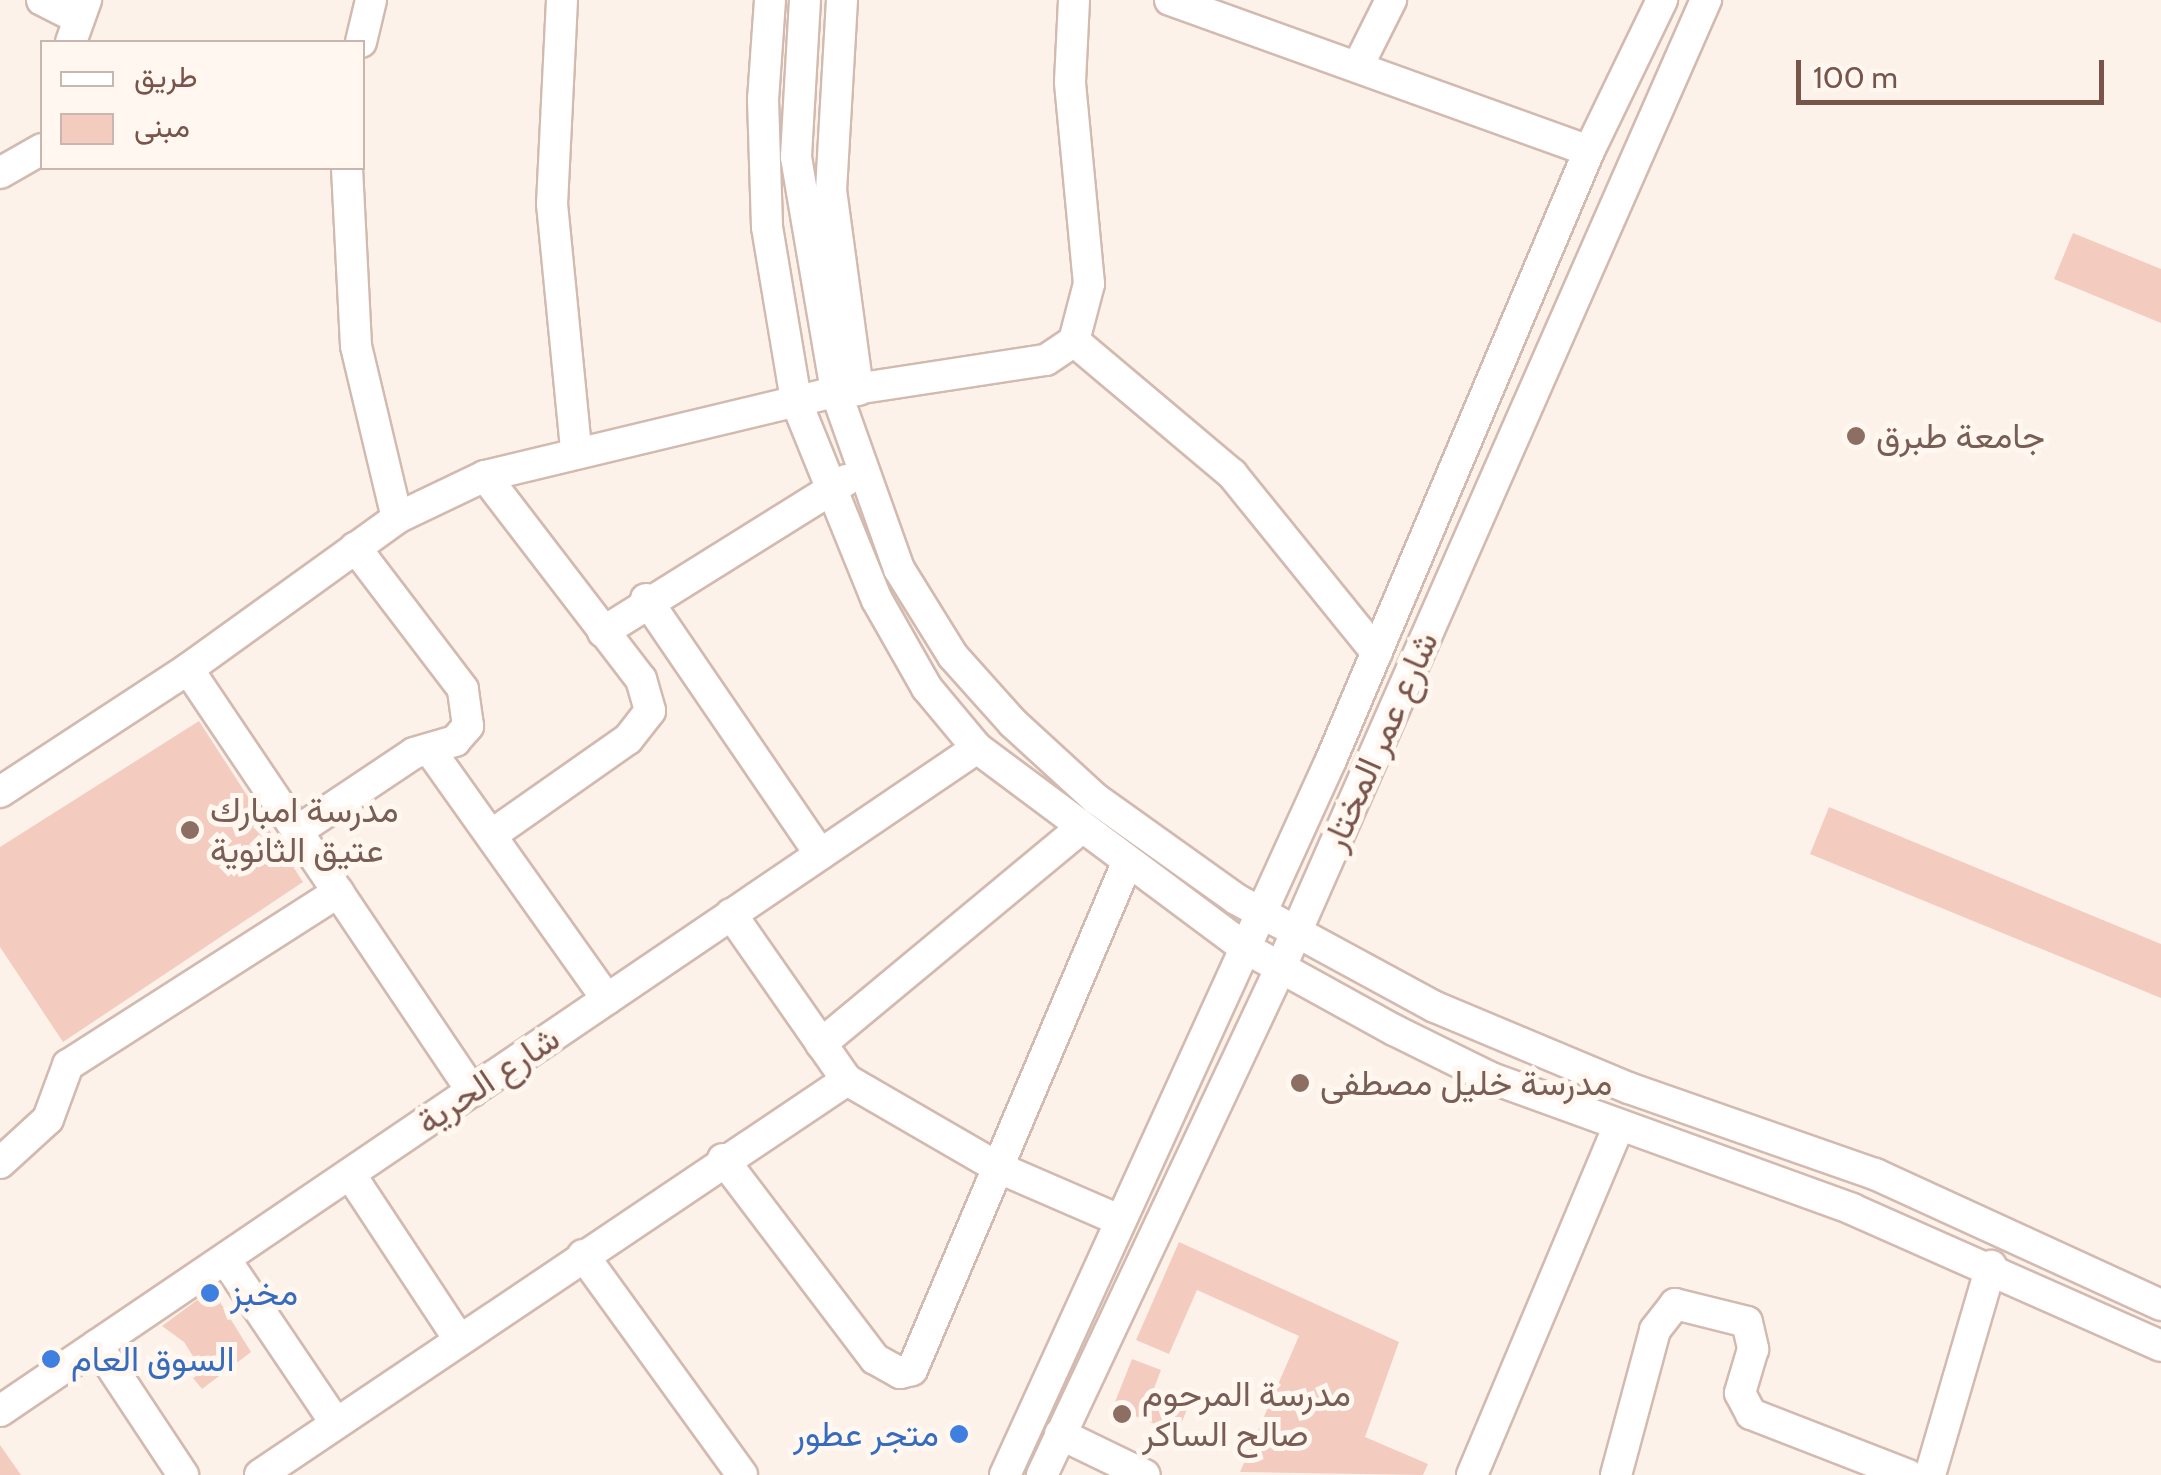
<!DOCTYPE html>
<meta charset="utf-8">
<style>
body{margin:0}
#map{position:relative;width:2161px;height:1475px;overflow:hidden;background:#fdf2e9;font-family:Cabin,Vazirmatn,sans-serif}
div>[style]{position:absolute}
.building>*{inset:0;background:#f4ccbf}
.roads{filter:drop-shadow(2px 0 #d3bab0) drop-shadow(-2px 0 #d3bab0) drop-shadow(0 2px #d3bab0) drop-shadow(0 -2px #d3bab0)}
.minor>*{height:30px;margin:-15px;padding:0 15px;transform-origin:15px;border-radius:15px;background:#fff}
.dots>*{width:28px;height:28px;translate:-50% -50%;box-sizing:border-box;border:5px solid #fff7f0;border-radius:50%}
span{translate:-50% -50%;white-space:nowrap;text-align:center;line-height:1.15;-webkit-text-stroke:10px #fff7f0;paint-order:stroke}
.education-label{font-size:35px;color:#785e54}
.left{translate:0 -50%;text-align:left}
.street-label{font-size:35px;color:#79544b}
.shop-label{font-size:35px;color:#366cbe}
.right{translate:-100% -50%;text-align:right}
.legend{position:absolute;left:40px;top:40px;width:325px;height:130px;box-sizing:border-box;background:#fff7f0;border:2px solid #c9b6ae;margin:0;padding:12px 18px;list-style:none;font-size:30px;color:#79544b}
.legend li{display:flex;align-items:center;gap:20px;height:50px}
.legend b{width:50px;border:2px solid #c9b6ae}
.scale{position:absolute;left:1796px;top:60px;width:308px;height:45px;box-sizing:border-box;border:5px solid #79544b;border-top:0;padding-left:12px;font-size:30px;line-height:35px;white-space:nowrap;color:#79544b;-webkit-text-stroke:8px #fff7f0;paint-order:stroke}
</style>
<div id="map">
<div class="building">
<div style="clip-path:polygon(2073px 233px,2161px 269px,2161px 323px,2054px 279px)"></div>
<div style="clip-path:polygon(199px 721px,303px 882px,63px 1042px,0 947px,0 847px)"></div>
<div style="clip-path:polygon(1829px 807px,2161px 944px,2161px 998px,1810px 854px)"></div>
<div style="clip-path:polygon(1179px 1242px,1399px 1342px,1365px 1437px,1428px 1464px,1423px 1475px,1240px 1472px,1299px 1336px,1197px 1290px,1169px 1354px,1136px 1340px)"></div>
<div style="clip-path:polygon(212px 1289px,251px 1352px,202px 1389px,193px 1378px,203px 1372px,184px 1342px,162px 1326px)"></div>
<div style="clip-path:polygon(1132px 1359px,1161px 1370px,1153px 1391px,1189px 1405px,1177px 1433px,1113px 1407px)"></div>
<div style="clip-path:polygon(0 1445px,21px 1475px,0 1475px)"></div>
</div>
<div class="roads">
<div class="minor">
<div style="left:42px;top:0;width:38px;rotate:27deg"></div>
<div style="left:562px;top:0;width:204px;rotate:92.8deg"></div>
<div style="left:552px;top:204px;width:246px;rotate:84.4deg"></div>
<div style="left:770px;top:0;width:99px;rotate:94deg"></div>
<div style="left:763px;top:99px;width:128px;rotate:88.2deg"></div>
<div style="left:767px;top:227px;width:176px;rotate:80.5deg"></div>
<div style="left:796px;top:401px;width:215px;rotate:67.9deg"></div>
<div style="left:877px;top:600px;width:101px;rotate:60.4deg"></div>
<div style="left:927px;top:688px;width:78px;rotate:50.2deg"></div>
<div style="left:977px;top:748px;width:337px;rotate:36.7deg"></div>
<div style="left:1247px;top:949px;width:168px;rotate:28.9deg"></div>
<div style="left:1394px;top:1030px;width:108px;rotate:26.3deg"></div>
<div style="left:1491px;top:1078px;width:384px;rotate:19.9deg"></div>
<div style="left:1852px;top:1209px;width:338px;rotate:23.9deg"></div>
<div style="left:805px;top:0;width:157px;rotate:93.3deg"></div>
<div style="left:796px;top:157px;width:238px;rotate:80.3deg"></div>
<div style="left:836px;top:392px;width:188px;rotate:70.4deg"></div>
<div style="left:899px;top:569px;width:102px;rotate:58.2deg"></div>
<div style="left:953px;top:656px;width:90px;rotate:48.2deg"></div>
<div style="left:1013px;top:723px;width:113px;rotate:42.5deg"></div>
<div style="left:1096px;top:799px;width:172px;rotate:35.5deg"></div>
<div style="left:1236px;top:899px;width:226px;rotate:28.5deg"></div>
<div style="left:1435px;top:1007px;width:210px;rotate:22.7deg"></div>
<div style="left:1629px;top:1088px;width:261px;rotate:19.3deg"></div>
<div style="left:1875px;top:1174px;width:315px;rotate:24.6deg"></div>
<div style="left:842px;top:0;width:190px;rotate:93.3deg"></div>
<div style="left:831px;top:190px;width:202px;rotate:82.3deg"></div>
<div style="left:1170px;top:0;width:445px;rotate:19.8deg"></div>
<div style="left:71px;top:42px;width:45px;rotate:-70.3deg"></div>
<div style="left:361px;top:42px;width:43px;rotate:-76.6deg"></div>
<div style="left:1358px;top:66px;width:74px;rotate:-63.4deg"></div>
<div style="left:347px;top:168px;width:178px;rotate:87.1deg"></div>
<div style="left:356px;top:346px;width:177px;rotate:76.6deg"></div>
<div style="left:0;top:173px;width:48px;rotate:-29.7deg"></div>
<div style="left:1074px;top:341px;width:207px;rotate:40.1deg"></div>
<div style="left:1232px;top:474px;width:230px;rotate:51deg"></div>
<div style="left:485px;top:476px;width:256px;rotate:52.5deg"></div>
<div style="left:641px;top:679px;width:33px;rotate:74deg"></div>
<div style="left:650px;top:711px;width:36px;rotate:128deg"></div>
<div style="left:628px;top:739px;width:165px;rotate:144.9deg"></div>
<div style="left:646px;top:599px;width:309px;rotate:55.7deg"></div>
<div style="left:603px;top:632px;width:287px;rotate:-32deg"></div>
<div style="left:188px;top:669px;width:509px;rotate:56.06deg"></div>
<div style="left:432px;top:753px;width:302px;rotate:54.6deg"></div>
<div style="left:0;top:792px;width:225px;rotate:-33.2deg"></div>
<div style="left:188px;top:669px;width:258px;rotate:-35.8deg"></div>
<div style="left:397px;top:518px;width:98px;rotate:-25.5deg"></div>
<div style="left:485px;top:476px;width:361px;rotate:-13.5deg"></div>
<div style="left:836px;top:392px;width:212px;rotate:-8.7deg"></div>
<div style="left:1046px;top:360px;width:34px;rotate:-34deg"></div>
<div style="left:1074px;top:341px;width:59px;rotate:-75.3deg"></div>
<div style="left:1089px;top:284px;width:203px;rotate:-95.4deg"></div>
<div style="left:1070px;top:82px;width:82px;rotate:-87.2deg"></div>
<div style="left:299px;top:830px;width:138px;rotate:-33.8deg"></div>
<div style="left:414px;top:753px;width:43px;rotate:-16.3deg"></div>
<div style="left:455px;top:741px;width:20px;rotate:-49deg"></div>
<div style="left:468px;top:726px;width:37px;rotate:-98deg"></div>
<div style="left:463px;top:689px;width:178px;rotate:-127.3deg"></div>
<div style="left:731px;top:914px;width:203px;rotate:55.1deg"></div>
<div style="left:847px;top:1080px;width:176px;rotate:30.1deg"></div>
<div style="left:999px;top:1168px;width:131px;rotate:23.4deg"></div>
<div style="left:821px;top:1044px;width:337px;rotate:-39.7deg"></div>
<div style="left:723px;top:1159px;width:251px;rotate:52.8deg"></div>
<div style="left:875px;top:1359px;width:29px;rotate:29deg"></div>
<div style="left:900px;top:1373px;width:12px;rotate:-14deg"></div>
<div style="left:912px;top:1370px;width:551px;rotate:-67.02deg"></div>
<div style="left:0;top:1163px;width:65px;rotate:-42.5deg"></div>
<div style="left:48px;top:1119px;width:58px;rotate:-69.7deg"></div>
<div style="left:68px;top:1065px;width:321px;rotate:-32.6deg"></div>
<div style="left:350px;top:1174px;width:198px;rotate:56.6deg"></div>
<div style="left:583px;top:1255px;width:271px;rotate:54.1deg"></div>
<div style="left:225px;top:1259px;width:197px;rotate:56deg"></div>
<div style="left:97px;top:1345px;width:156px;rotate:56.5deg"></div>
<div style="left:0;top:1411px;width:1181px;rotate:-34.16deg"></div>
<div style="left:1060px;top:1434px;width:94px;rotate:25.8deg"></div>
<div style="left:260px;top:1475px;width:708px;rotate:-33.94deg"></div>
<div style="left:1005px;top:1475px;width:786px;rotate:-65.49deg"></div>
<div style="left:1331px;top:760px;width:661px;rotate:-67.04deg"></div>
<div style="left:1589px;top:151px;width:168px;rotate:-64.2deg"></div>
<div style="left:1042px;top:1475px;width:559px;rotate:-64.81deg"></div>
<div style="left:1280px;top:969px;width:1059px;rotate:-66.27deg"></div>
<div style="left:1472px;top:1475px;width:379px;rotate:-67.2deg"></div>
<div style="left:1616px;top:1475px;width:150px;rotate:-74.9deg"></div>
<div style="left:1655px;top:1330px;width:33px;rotate:-52deg"></div>
<div style="left:1675px;top:1304px;width:74px;rotate:14deg"></div>
<div style="left:1747px;top:1322px;width:28px;rotate:77deg"></div>
<div style="left:1753px;top:1349px;width:46px;rotate:106.5deg"></div>
<div style="left:1740px;top:1393px;width:24px;rotate:62deg"></div>
<div style="left:1751px;top:1414px;width:168px;rotate:21.2deg"></div>
<div style="left:1930px;top:1475px;width:218px;rotate:-73.7deg"></div>
</div>
</div>
<div class="dots">
<div style="left:1856px;top:436px;background:#8d6e63"></div>
<div style="left:190px;top:830px;background:#8d6e63"></div>
<div style="left:1300px;top:1083px;background:#8d6e63"></div>
<div style="left:210px;top:1293px;background:#3f7fe0"></div>
<div style="left:51px;top:1359px;background:#3f7fe0"></div>
<div style="left:1122px;top:1414px;background:#8d6e63"></div>
<div style="left:959px;top:1434px;background:#3f7fe0"></div>
</div>
<div class="education-label">
<span class="left" style="left:1876px;top:436px">جامعة طبرق</span>
<span class="left" style="left:210px;top:830px">مدرسة امبارك<br>عتيق الثانوية</span>
<span class="left" style="left:1320px;top:1083px">مدرسة خليل مصطفى</span>
<span class="left" style="left:1142px;top:1414px">مدرسة المرحوم<br>صالح الساكر</span>
</div>
<div class="street-label">
<span style="left:1380px;top:741px;rotate:-66deg">شارع عمر المختار</span>
<span style="left:488px;top:1080px;rotate:-34deg">شارع الحرية</span>
</div>
<div class="shop-label">
<span class="left" style="left:230px;top:1293px">مخبز</span>
<span class="left" style="left:71px;top:1359px">السوق العام</span>
<span class="right" style="left:939px;top:1434px">متجر عطور</span>
</div>
<ul class="legend">
<li><b style="height:12px;background:#fff"></b>طريق</li>
<li><b style="height:28px;background:#f4ccbf"></b>مبنى</li>
</ul>
<div class="scale">100 m</div>
</div>
